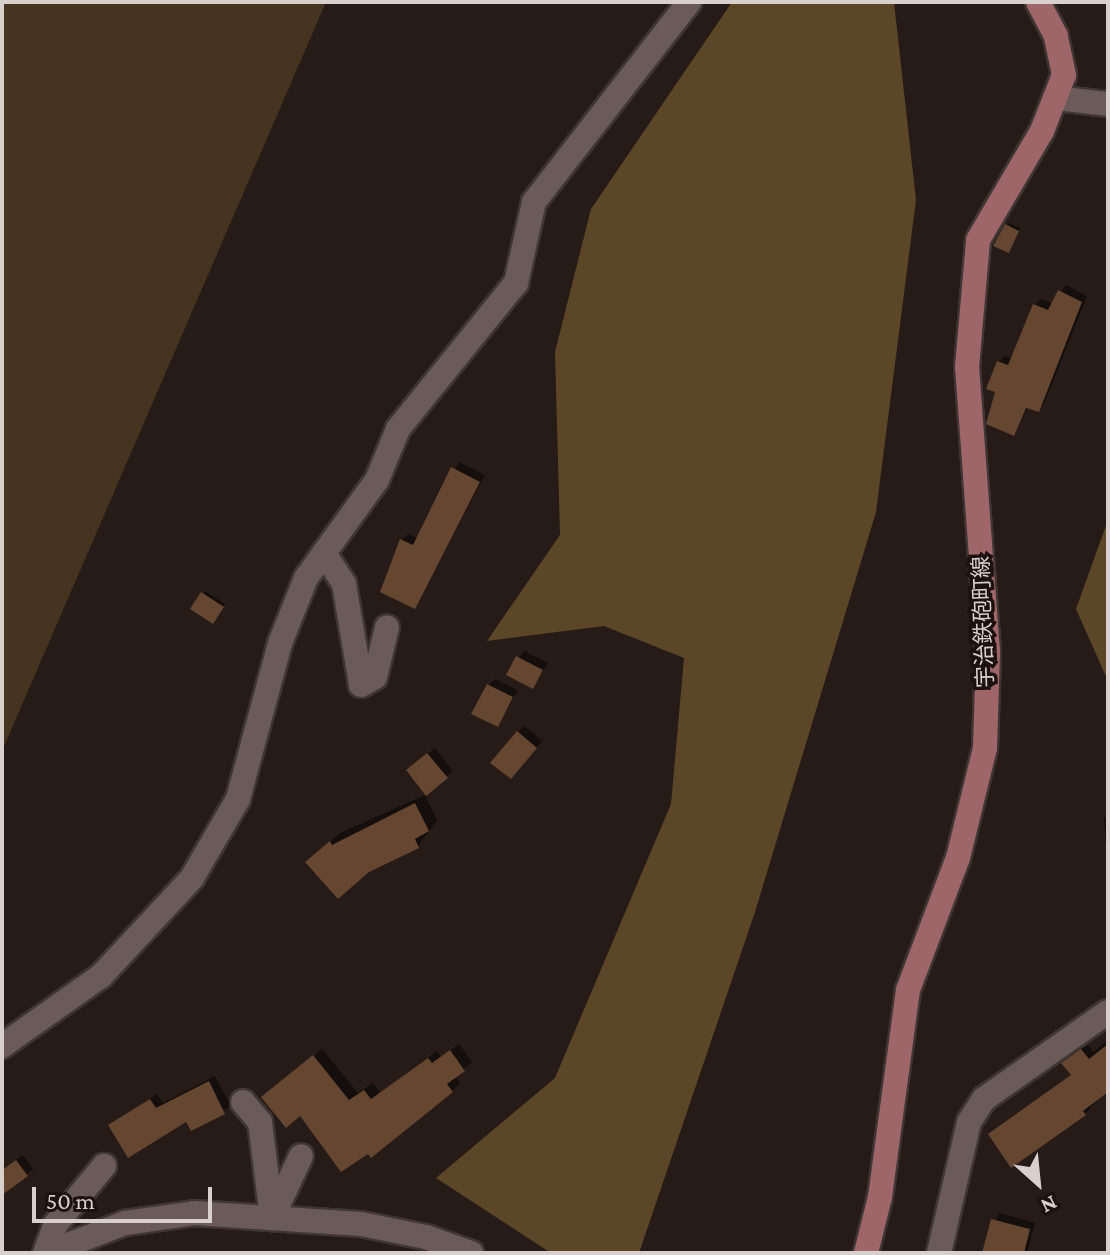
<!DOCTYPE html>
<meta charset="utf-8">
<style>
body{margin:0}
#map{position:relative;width:1110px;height:1255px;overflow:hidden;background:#261b17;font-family:"Crimson Pro","Noto Sans JP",serif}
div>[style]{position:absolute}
.green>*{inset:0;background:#453520}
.forest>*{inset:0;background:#5c4628}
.shadow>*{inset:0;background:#0007}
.building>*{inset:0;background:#654631}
.roads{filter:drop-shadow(2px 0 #3f3634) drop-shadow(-2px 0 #3f3634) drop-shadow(0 2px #3f3634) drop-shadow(0 -2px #3f3634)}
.minor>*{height:24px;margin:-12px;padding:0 12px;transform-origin:12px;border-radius:12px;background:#6a5b58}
.major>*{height:24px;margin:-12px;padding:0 12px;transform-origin:12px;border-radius:12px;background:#9e6669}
span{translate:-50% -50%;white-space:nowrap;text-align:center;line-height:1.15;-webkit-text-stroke:7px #1d110f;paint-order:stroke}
.street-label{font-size:22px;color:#d9d0ce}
.frame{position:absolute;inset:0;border:4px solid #d9d0ce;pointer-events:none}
.north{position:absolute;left:998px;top:1143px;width:80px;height:80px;-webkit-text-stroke:6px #1d110f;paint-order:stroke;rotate:153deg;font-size:22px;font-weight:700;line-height:32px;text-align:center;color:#d9d0ce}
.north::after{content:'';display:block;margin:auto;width:28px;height:36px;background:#d9d0ce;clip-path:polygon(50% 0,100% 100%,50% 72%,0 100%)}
.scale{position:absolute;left:32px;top:1187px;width:180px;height:36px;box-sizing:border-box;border:4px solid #d9d0ce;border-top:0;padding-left:10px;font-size:24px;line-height:28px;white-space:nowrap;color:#d9d0ce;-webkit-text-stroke:6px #1d110f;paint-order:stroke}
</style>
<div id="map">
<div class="green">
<div style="clip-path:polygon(2px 2px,326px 2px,2px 751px)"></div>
</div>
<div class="forest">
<div style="clip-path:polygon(732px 2px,894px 2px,916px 200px,876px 512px,755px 912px,639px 1253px,551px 1253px,436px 1178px,555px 1078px,671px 804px,684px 658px,604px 626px,487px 641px,560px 535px,555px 352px,591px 209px)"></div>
<div style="clip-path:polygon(1108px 520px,1108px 681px,1076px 609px)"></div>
</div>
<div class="shadow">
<div style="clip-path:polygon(1009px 223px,1020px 228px,1011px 248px,1006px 226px)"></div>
<div style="clip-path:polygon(1066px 285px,1087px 296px,1044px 404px,1038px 410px,1028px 407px,1014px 433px,997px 391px,999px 362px,1005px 356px,1013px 359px,1035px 305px,1041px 299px,1053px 304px)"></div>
<div style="clip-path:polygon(459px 462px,485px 475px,415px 606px,402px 540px,408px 534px,418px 539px)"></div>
<div style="clip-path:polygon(205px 591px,225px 604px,215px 619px,203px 594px)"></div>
<div style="clip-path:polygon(524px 651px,548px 663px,533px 687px,508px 674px)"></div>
<div style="clip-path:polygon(495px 679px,518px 690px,498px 725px,488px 685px)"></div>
<div style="clip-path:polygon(525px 726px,542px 741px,517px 771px,518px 732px)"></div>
<div style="clip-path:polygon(435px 748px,453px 771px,446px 777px,415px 764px)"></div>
<div style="clip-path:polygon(425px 795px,437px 820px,418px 846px,318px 852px,340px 833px)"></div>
<div style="clip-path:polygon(1108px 814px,1108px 858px,1107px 858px,1104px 819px)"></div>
<div style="clip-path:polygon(1108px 1040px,1108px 1088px,1085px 1114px,1011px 1165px,1073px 1074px,1070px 1057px,1088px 1045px,1093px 1052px)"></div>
<div style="clip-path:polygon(459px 1044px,472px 1062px,455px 1076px,460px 1083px,452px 1091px,300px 1113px,272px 1089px,322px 1049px,358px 1093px,373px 1083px,380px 1093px,437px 1051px,441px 1057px)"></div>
<div style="clip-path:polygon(215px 1076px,231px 1106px,192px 1129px,187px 1119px,111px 1125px,157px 1094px,163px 1103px)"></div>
<div style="clip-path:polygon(23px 1155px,33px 1169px,2px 1192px,2px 1170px)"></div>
<div style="clip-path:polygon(999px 1213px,1035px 1223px,1027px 1253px,982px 1253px)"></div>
</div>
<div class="building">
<div style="clip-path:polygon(1005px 224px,1019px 231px,1009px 253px,993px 246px)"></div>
<div style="clip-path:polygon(1058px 290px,1082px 302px,1039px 412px,1026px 408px,1014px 436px,986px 424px,995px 392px,986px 389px,997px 361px,1008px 365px,1033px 304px,1048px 310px)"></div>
<div style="clip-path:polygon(451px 467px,480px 482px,415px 609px,380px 592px,400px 539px,413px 545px)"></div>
<div style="clip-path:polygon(201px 592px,224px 607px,213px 624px,190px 609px)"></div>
<div style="clip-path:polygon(516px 656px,543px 670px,533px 689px,506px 675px)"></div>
<div style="clip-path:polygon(487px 684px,513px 697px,498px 727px,471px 714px)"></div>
<div style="clip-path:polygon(517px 731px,537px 748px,511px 779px,490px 763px)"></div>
<div style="clip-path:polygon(427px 753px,448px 778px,426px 796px,406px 770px)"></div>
<div style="clip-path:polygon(415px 803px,429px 831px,415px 839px,419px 848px,369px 872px,338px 899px,305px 862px,330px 841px,332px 845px)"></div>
<div style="clip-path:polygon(1108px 1044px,1108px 1092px,1083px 1111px,1086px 1115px,1011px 1168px,988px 1134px,1071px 1075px,1061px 1063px,1081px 1049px,1089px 1059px)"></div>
<div style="clip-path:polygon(450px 1050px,465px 1071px,447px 1084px,453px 1092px,371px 1158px,368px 1154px,341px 1172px,300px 1116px,286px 1128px,261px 1097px,313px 1055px,349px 1100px,364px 1090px,371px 1099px,428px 1058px,432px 1063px)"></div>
<div style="clip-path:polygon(209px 1081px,225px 1114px,191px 1131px,186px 1122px,128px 1158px,108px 1125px,150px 1099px,156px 1108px)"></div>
<div style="clip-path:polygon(16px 1160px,28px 1176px,2px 1195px,2px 1170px)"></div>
<div style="clip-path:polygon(991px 1219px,1030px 1229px,1024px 1253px,982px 1253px)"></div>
</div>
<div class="roads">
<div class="minor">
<div style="left:1055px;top:98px;width:53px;rotate:6.5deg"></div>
<div style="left:324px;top:553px;width:37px;rotate:57deg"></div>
<div style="left:344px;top:584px;width:102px;rotate:80.4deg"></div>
<div style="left:361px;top:685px;width:16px;rotate:-30deg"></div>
<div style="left:375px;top:677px;width:51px;rotate:-76.5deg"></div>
<div style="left:2px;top:1046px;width:121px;rotate:-35.3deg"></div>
<div style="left:101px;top:976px;width:134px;rotate:-47.1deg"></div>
<div style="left:192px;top:878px;width:91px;rotate:-59.8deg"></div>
<div style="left:238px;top:799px;width:162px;rotate:-74.9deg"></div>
<div style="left:280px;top:643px;width:70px;rotate:-68.2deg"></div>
<div style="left:306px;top:578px;width:121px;rotate:-54.1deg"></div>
<div style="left:377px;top:480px;width:55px;rotate:-67.6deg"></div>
<div style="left:398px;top:429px;width:188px;rotate:-51.1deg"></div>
<div style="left:516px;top:283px;width:83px;rotate:-77.5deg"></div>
<div style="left:534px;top:202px;width:253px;rotate:-52.2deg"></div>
<div style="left:243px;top:1102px;width:26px;rotate:50deg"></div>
<div style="left:260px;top:1122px;width:97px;rotate:82.9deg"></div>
<div style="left:273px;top:1216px;width:66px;rotate:-65deg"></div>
<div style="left:45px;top:1253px;width:30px;rotate:-70deg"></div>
<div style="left:55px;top:1225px;width:77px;rotate:-50.3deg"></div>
<div style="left:47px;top:1253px;width:84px;rotate:-21deg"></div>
<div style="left:125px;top:1223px;width:70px;rotate:-8.2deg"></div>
<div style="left:194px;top:1213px;width:167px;rotate:3.8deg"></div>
<div style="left:361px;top:1224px;width:66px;rotate:11.3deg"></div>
<div style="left:426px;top:1237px;width:48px;rotate:19.6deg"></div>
<div style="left:939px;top:1253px;width:134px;rotate:-77.1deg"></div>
<div style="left:969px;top:1122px;width:27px;rotate:-57deg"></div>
<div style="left:984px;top:1099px;width:151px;rotate:-35.1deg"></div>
</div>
<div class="major">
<div style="left:866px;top:1253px;width:58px;rotate:-76deg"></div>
<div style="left:880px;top:1197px;width:209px;rotate:-82.3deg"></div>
<div style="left:908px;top:990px;width:141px;rotate:-69.3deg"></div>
<div style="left:958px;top:858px;width:113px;rotate:-76.2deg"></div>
<div style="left:985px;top:748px;width:96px;rotate:-88.2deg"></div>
<div style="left:988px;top:652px;width:286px;rotate:-94.2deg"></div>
<div style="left:967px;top:367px;width:127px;rotate:-85deg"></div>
<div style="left:978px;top:240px;width:126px;rotate:-59.6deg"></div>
<div style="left:1042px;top:131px;width:60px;rotate:-68.6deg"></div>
<div style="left:1064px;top:75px;width:40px;rotate:-102deg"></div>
<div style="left:1056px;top:36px;width:38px;rotate:-118deg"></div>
</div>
</div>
<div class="street-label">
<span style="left:983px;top:622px;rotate:-92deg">宇治鉄砲町線</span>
</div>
<div class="frame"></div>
<div class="north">N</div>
<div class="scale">50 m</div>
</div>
